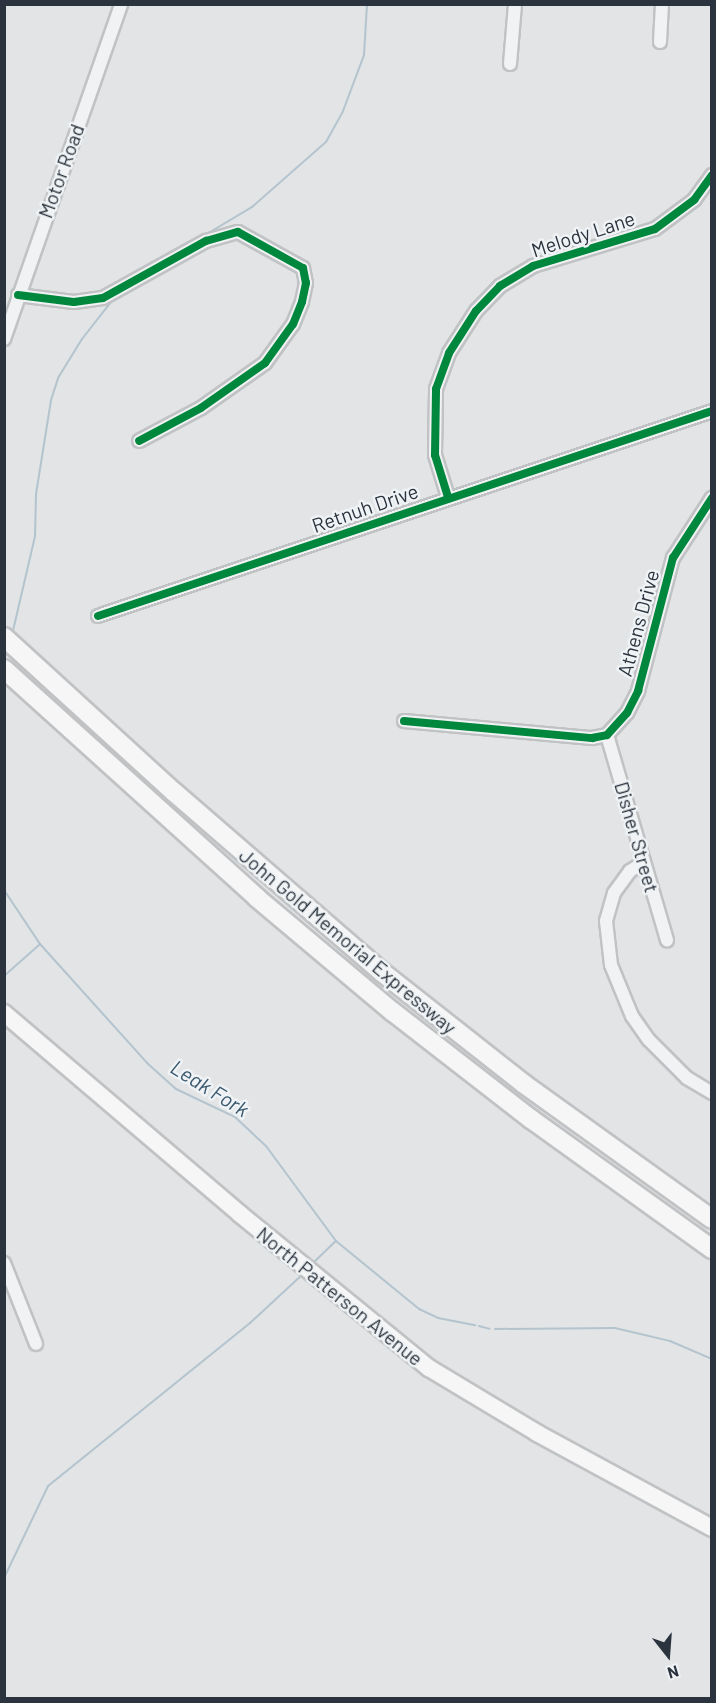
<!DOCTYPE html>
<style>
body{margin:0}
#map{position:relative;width:716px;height:1703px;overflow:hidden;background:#e2e4e6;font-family:Barlow,sans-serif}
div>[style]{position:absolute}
.stream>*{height:2px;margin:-1px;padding:0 1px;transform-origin:1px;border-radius:1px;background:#b3c4ce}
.roads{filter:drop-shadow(2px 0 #c0c2c4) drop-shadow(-2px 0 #c0c2c4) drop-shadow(0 2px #c0c2c4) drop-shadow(0 -2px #c0c2c4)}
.minor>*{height:12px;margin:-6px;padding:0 6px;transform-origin:6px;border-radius:6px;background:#f1f2f3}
.major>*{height:16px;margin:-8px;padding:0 8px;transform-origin:8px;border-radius:8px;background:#f6f6f6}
.highway>*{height:18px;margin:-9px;padding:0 9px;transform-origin:9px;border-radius:9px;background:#f6f6f6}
.cycleway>*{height:8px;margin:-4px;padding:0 4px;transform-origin:4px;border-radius:4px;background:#00873e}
span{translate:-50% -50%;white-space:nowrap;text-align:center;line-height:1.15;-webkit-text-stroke:5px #f0f3f5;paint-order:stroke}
.street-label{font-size:20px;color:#2b343e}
.water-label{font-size:21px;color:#39586d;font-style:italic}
.frame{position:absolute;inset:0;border:6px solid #2b343e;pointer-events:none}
.north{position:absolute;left:638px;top:1625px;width:60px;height:60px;-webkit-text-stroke:4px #f0f3f5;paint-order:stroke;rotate:163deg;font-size:16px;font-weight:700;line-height:24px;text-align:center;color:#2b343e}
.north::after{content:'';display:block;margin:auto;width:21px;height:27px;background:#2b343e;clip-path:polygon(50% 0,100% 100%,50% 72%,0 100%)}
</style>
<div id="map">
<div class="stream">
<div style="left:205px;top:235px;width:55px;rotate:-30.8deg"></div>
<div style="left:252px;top:207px;width:98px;rotate:-41.3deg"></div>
<div style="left:326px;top:142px;width:35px;rotate:-61deg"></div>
<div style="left:343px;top:111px;width:60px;rotate:-69.4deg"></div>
<div style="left:364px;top:55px;width:51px;rotate:-86.6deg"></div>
<div style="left:12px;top:635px;width:102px;rotate:-76.9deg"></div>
<div style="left:35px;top:536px;width:42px;rotate:-88.6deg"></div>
<div style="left:36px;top:494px;width:95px;rotate:-80.9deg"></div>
<div style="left:51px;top:400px;width:23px;rotate:-72deg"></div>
<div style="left:58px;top:378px;width:46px;rotate:-58.4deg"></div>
<div style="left:82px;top:339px;width:52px;rotate:-52deg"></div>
<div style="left:4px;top:660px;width:12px;rotate:-70deg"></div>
<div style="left:4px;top:890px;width:65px;rotate:56.3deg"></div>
<div style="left:40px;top:944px;width:160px;rotate:48deg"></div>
<div style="left:147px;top:1063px;width:39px;rotate:42deg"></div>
<div style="left:176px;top:1089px;width:65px;rotate:25.4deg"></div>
<div style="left:235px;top:1117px;width:42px;rotate:43.1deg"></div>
<div style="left:266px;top:1146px;width:118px;rotate:53.6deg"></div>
<div style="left:336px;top:1241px;width:107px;rotate:39.3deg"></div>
<div style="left:419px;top:1309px;width:21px;rotate:25deg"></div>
<div style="left:438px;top:1318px;width:38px;rotate:11deg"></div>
<div style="left:4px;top:976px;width:48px;rotate:-41.6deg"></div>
<div style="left:312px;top:1264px;width:33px;rotate:-44deg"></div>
<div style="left:479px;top:1326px;width:11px;rotate:15deg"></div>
<div style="left:495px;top:1329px;width:120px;rotate:-0.5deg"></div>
<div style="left:615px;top:1328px;width:57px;rotate:13.3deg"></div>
<div style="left:670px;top:1341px;width:46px;rotate:23.2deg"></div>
<div style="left:4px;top:1578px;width:102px;rotate:-64.4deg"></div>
<div style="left:48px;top:1486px;width:260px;rotate:-38.9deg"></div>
<div style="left:250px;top:1323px;width:74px;rotate:-42.8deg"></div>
</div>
<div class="roads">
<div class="minor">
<div style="left:660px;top:42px;width:38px;rotate:-87deg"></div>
<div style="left:510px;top:64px;width:60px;rotate:-85.2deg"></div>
<div style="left:18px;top:295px;width:56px;rotate:7.1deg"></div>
<div style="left:74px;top:302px;width:29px;rotate:-8deg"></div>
<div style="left:103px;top:298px;width:118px;rotate:-29deg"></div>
<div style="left:206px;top:241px;width:33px;rotate:-16deg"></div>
<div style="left:238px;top:232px;width:74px;rotate:29deg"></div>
<div style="left:303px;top:268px;width:15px;rotate:79deg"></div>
<div style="left:306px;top:283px;width:19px;rotate:102deg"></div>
<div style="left:302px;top:302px;width:24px;rotate:112deg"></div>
<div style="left:293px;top:324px;width:48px;rotate:125.7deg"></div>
<div style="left:265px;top:363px;width:78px;rotate:144.9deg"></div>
<div style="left:201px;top:408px;width:70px;rotate:152deg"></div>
<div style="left:4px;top:339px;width:355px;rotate:-70.7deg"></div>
<div style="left:448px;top:497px;width:44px;rotate:-107.2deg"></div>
<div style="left:435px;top:455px;width:66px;rotate:-89.1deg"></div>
<div style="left:436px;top:389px;width:38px;rotate:-70deg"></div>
<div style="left:449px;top:353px;width:50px;rotate:-57.3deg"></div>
<div style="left:476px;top:311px;width:35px;rotate:-46deg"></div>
<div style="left:500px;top:286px;width:39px;rotate:-31deg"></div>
<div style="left:533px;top:266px;width:127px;rotate:-16.9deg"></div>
<div style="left:655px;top:229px;width:49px;rotate:-36.6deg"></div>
<div style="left:694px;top:200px;width:31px;rotate:-54deg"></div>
<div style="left:98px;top:616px;width:647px;rotate:-18.46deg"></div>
<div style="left:404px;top:721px;width:189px;rotate:5.2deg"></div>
<div style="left:592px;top:738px;width:15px;rotate:-11deg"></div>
<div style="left:607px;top:735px;width:30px;rotate:-48deg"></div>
<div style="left:627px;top:713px;width:25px;rotate:-63deg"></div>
<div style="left:638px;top:691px;width:138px;rotate:-75.3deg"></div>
<div style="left:673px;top:558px;width:72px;rotate:-57deg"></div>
<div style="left:607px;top:735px;width:214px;rotate:73.7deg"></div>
<div style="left:644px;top:862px;width:17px;rotate:147deg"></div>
<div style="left:630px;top:871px;width:27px;rotate:126deg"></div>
<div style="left:614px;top:893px;width:29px;rotate:106deg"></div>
<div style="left:606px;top:921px;width:44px;rotate:83.5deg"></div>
<div style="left:611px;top:965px;width:55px;rotate:67.6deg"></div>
<div style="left:632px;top:1016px;width:29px;rotate:55deg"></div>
<div style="left:649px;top:1040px;width:54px;rotate:45deg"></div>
<div style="left:687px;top:1078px;width:29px;rotate:31deg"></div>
<div style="left:4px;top:1263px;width:87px;rotate:68.4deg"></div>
</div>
<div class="major">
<div style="left:4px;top:1013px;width:310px;rotate:40.4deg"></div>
<div style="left:240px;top:1214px;width:244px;rotate:39.2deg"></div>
<div style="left:429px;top:1368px;width:126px;rotate:31deg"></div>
<div style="left:537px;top:1433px;width:199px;rotate:28.5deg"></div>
</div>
<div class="highway">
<div style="left:4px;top:637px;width:230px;rotate:42.4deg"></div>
<div style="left:174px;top:792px;width:276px;rotate:40.9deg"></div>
<div style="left:383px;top:973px;width:179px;rotate:38.2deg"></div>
<div style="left:524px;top:1084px;width:231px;rotate:35.7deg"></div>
<div style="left:4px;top:669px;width:341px;rotate:42.1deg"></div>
<div style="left:257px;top:898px;width:177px;rotate:40deg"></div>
<div style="left:393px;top:1012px;width:175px;rotate:37.8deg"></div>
<div style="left:531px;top:1119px;width:223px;rotate:35.7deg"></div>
</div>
</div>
<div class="cycleway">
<div style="left:18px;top:295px;width:56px;rotate:7.1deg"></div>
<div style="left:74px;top:302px;width:29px;rotate:-8deg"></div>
<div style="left:103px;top:298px;width:118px;rotate:-29deg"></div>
<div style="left:206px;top:241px;width:33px;rotate:-16deg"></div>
<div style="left:238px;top:232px;width:74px;rotate:29deg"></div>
<div style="left:303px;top:268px;width:15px;rotate:79deg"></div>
<div style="left:306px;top:283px;width:19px;rotate:102deg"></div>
<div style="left:302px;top:302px;width:24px;rotate:112deg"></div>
<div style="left:293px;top:324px;width:48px;rotate:125.7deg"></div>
<div style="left:265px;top:363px;width:78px;rotate:144.9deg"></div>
<div style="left:201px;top:408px;width:70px;rotate:152deg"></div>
<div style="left:448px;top:497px;width:44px;rotate:-107.2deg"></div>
<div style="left:435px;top:455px;width:66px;rotate:-89.1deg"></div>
<div style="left:436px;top:389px;width:38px;rotate:-70deg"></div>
<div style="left:449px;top:353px;width:50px;rotate:-57.3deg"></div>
<div style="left:476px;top:311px;width:35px;rotate:-46deg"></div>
<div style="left:500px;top:286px;width:39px;rotate:-31deg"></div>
<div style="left:533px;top:266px;width:127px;rotate:-16.9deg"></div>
<div style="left:655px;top:229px;width:49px;rotate:-36.6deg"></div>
<div style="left:694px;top:200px;width:31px;rotate:-54deg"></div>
<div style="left:98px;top:616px;width:647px;rotate:-18.46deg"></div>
<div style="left:404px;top:721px;width:189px;rotate:5.2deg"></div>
<div style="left:592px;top:738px;width:15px;rotate:-11deg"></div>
<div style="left:607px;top:735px;width:30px;rotate:-48deg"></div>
<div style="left:627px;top:713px;width:25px;rotate:-63deg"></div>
<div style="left:638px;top:691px;width:138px;rotate:-75.3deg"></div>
<div style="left:673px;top:558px;width:72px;rotate:-57deg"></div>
</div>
<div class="street-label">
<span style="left:61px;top:171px;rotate:-70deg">Motor Road</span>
<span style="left:583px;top:234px;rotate:-18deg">Melody Lane</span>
<span style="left:365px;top:508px;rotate:-19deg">Retnuh Drive</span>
<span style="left:638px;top:623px;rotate:-75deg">Athens Drive</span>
<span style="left:637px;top:837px;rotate:74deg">Disher Street</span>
<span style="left:348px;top:941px;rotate:40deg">John Gold Memorial Expressway</span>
<span style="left:340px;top:1296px;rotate:39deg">North Patterson Avenue</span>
</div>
<div class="water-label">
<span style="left:210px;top:1088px;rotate:32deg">Leak Fork</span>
</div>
<div class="frame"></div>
<div class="north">N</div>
</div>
